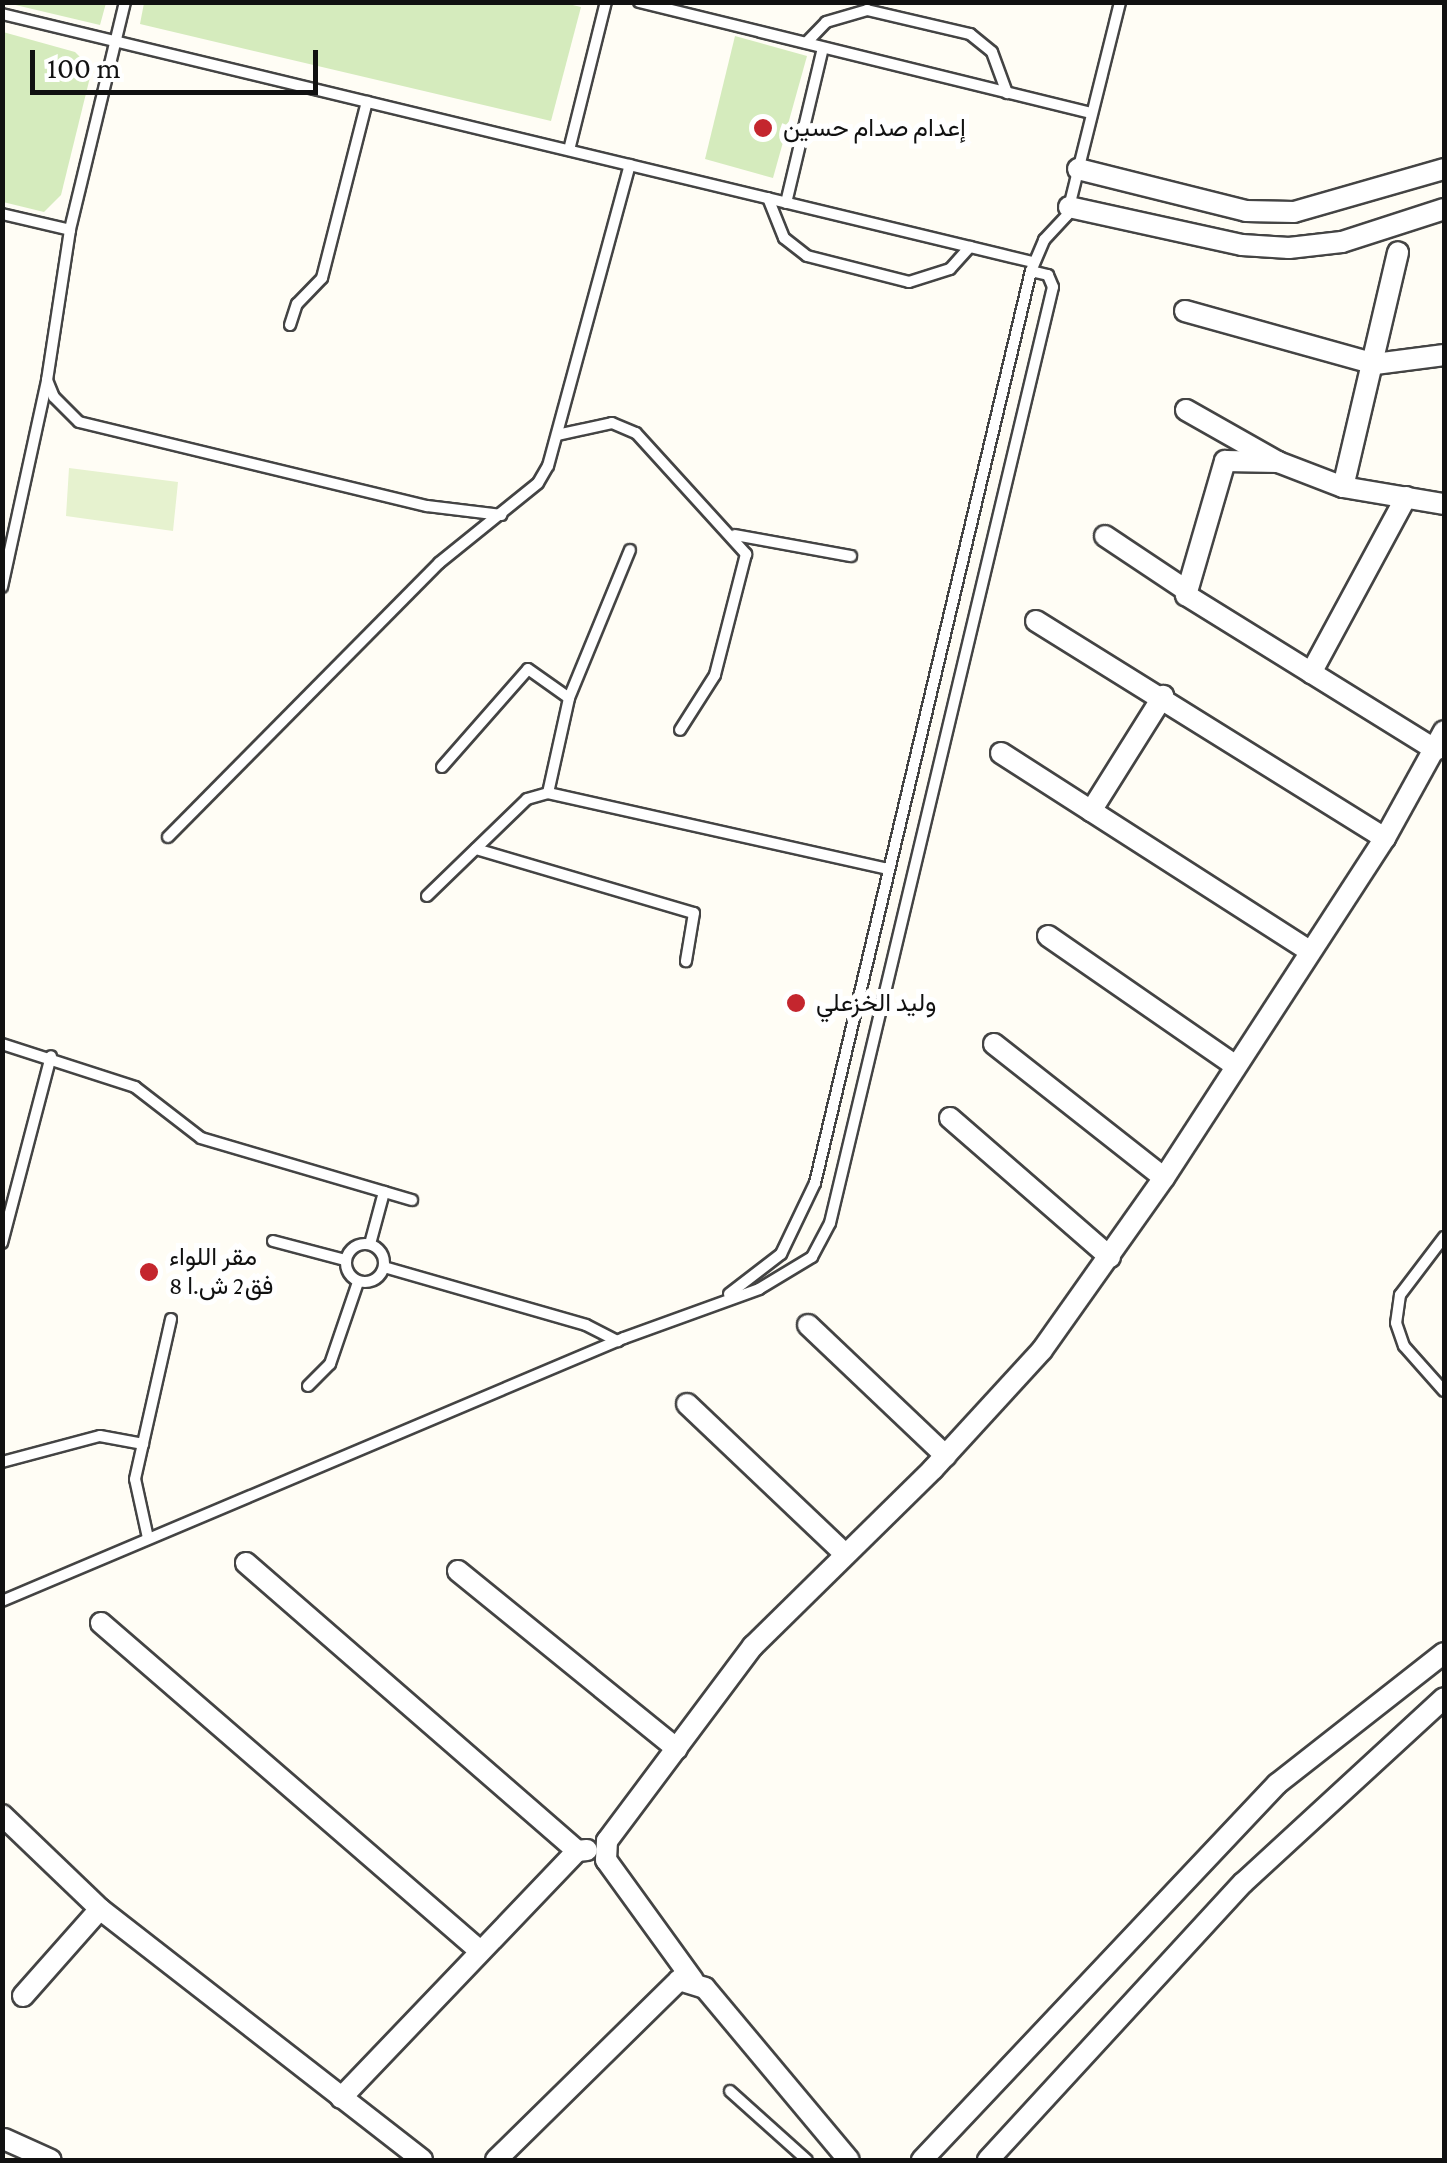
<!DOCTYPE html>
<meta charset="utf-8">
<style>
body{margin:0}
#map{position:relative;width:1447px;height:2163px;overflow:hidden;background:#fffdf5;font-family:"Crimson Pro",Vazirmatn,serif}
div>[style]{position:absolute}
.green>*{inset:0;background:#d5ebbd}
.pitch>*{inset:0;background:#e6f2cf}
.roads{filter:drop-shadow(2px 0 #444) drop-shadow(-2px 0 #444) drop-shadow(0 2px #444) drop-shadow(0 -2px #444)}
.service>*{height:10px;margin:-5px;padding:0 5px;transform-origin:5px;border-radius:5px;background:#fff}
.service>.ring{margin:-5px;padding:0;box-sizing:content-box;background:none;border:10px solid #fff;border-radius:50%}
.minor>*{height:20px;margin:-10px;padding:0 10px;transform-origin:10px;border-radius:10px;background:#fff}
.dots>*{width:28px;height:28px;translate:-50% -50%;box-sizing:border-box;border:5px solid #fff;border-radius:50%}
span{translate:-50% -50%;white-space:nowrap;text-align:center;line-height:1.15;-webkit-text-stroke:10px #fff;paint-order:stroke}
.poi-label{font-size:25px;color:#111}
.left{translate:0 -50%;text-align:left}
.frame{position:absolute;inset:0;border:5px solid #111;pointer-events:none}
.scale{position:absolute;left:30px;top:50px;width:288px;height:45px;box-sizing:border-box;border:5px solid #111;border-top:0;padding-left:12px;font-size:30px;line-height:35px;white-space:nowrap;color:#111;-webkit-text-stroke:8px #fff;paint-order:stroke}
</style>
<div id="map">
<div class="green">
<div style="clip-path:polygon(7px 3px,106px 3px,100px 25px)"></div>
<div style="clip-path:polygon(144px 3px,560px 2px,581px 7px,551px 121px,140px 24px)"></div>
<div style="clip-path:polygon(3px 32px,75px 52px,92px 69px,61px 195px,44px 212px,3px 202px)"></div>
<div style="clip-path:polygon(735px 36px,807px 56px,773px 178px,705px 159px)"></div>
</div>
<div class="pitch">
<div style="clip-path:polygon(69px 468px,178px 482px,173px 531px,66px 516px)"></div>
</div>
<div class="roads">
<div class="service">
<div style="left:125px;top:2px;width:235px;rotate:103.6deg"></div>
<div style="left:70px;top:230px;width:152px;rotate:98.7deg"></div>
<div style="left:47px;top:380px;width:18px;rotate:68deg"></div>
<div style="left:54px;top:397px;width:35px;rotate:45deg"></div>
<div style="left:79px;top:422px;width:358px;rotate:13.6deg"></div>
<div style="left:427px;top:506px;width:75px;rotate:6.9deg"></div>
<div style="left:639px;top:2px;width:466px;rotate:13.8deg"></div>
<div style="left:2px;top:14px;width:1060px;rotate:13.53deg"></div>
<div style="left:806px;top:43px;width:29px;rotate:-46deg"></div>
<div style="left:826px;top:22px;width:43px;rotate:-16.3deg"></div>
<div style="left:867px;top:10px;width:106px;rotate:13.1deg"></div>
<div style="left:970px;top:34px;width:28px;rotate:39deg"></div>
<div style="left:992px;top:52px;width:44px;rotate:69.9deg"></div>
<div style="left:569px;top:150px;width:153px;rotate:-76deg"></div>
<div style="left:768px;top:198px;width:43px;rotate:68.2deg"></div>
<div style="left:784px;top:238px;width:29px;rotate:38deg"></div>
<div style="left:807px;top:256px;width:105px;rotate:14.3deg"></div>
<div style="left:909px;top:282px;width:43px;rotate:-17.6deg"></div>
<div style="left:950px;top:269px;width:30px;rotate:-48deg"></div>
<div style="left:786px;top:203px;width:159px;rotate:-76.6deg"></div>
<div style="left:2px;top:214px;width:70px;rotate:13.2deg"></div>
<div style="left:290px;top:325px;width:22px;rotate:-72deg"></div>
<div style="left:297px;top:304px;width:36px;rotate:-46deg"></div>
<div style="left:322px;top:278px;width:182px;rotate:-75.7deg"></div>
<div style="left:557px;top:435px;width:56px;rotate:-12.3deg"></div>
<div style="left:612px;top:423px;width:26px;rotate:23deg"></div>
<div style="left:636px;top:433px;width:164px;rotate:47.7deg"></div>
<div style="left:746px;top:554px;width:125px;rotate:104.4deg"></div>
<div style="left:715px;top:675px;width:65px;rotate:122.5deg"></div>
<div style="left:735px;top:535px;width:118px;rotate:10.3deg"></div>
<div style="left:2px;top:587px;width:211px;rotate:-77.7deg"></div>
<div style="left:442px;top:767px;width:130px;rotate:-48.7deg"></div>
<div style="left:528px;top:669px;width:50px;rotate:35.3deg"></div>
<div style="left:548px;top:793px;width:97px;rotate:-77.5deg"></div>
<div style="left:569px;top:698px;width:160px;rotate:-67.6deg"></div>
<div style="left:168px;top:837px;width:385px;rotate:-45.3deg"></div>
<div style="left:439px;top:563px;width:127px;rotate:-38.9deg"></div>
<div style="left:538px;top:483px;width:20px;rotate:-60deg"></div>
<div style="left:548px;top:466px;width:312px;rotate:-74.8deg"></div>
<div style="left:476px;top:849px;width:227px;rotate:16.4deg"></div>
<div style="left:694px;top:913px;width:49px;rotate:99.5deg"></div>
<div style="left:427px;top:896px;width:139px;rotate:-44.1deg"></div>
<div style="left:527px;top:799px;width:22px;rotate:-16deg"></div>
<div style="left:548px;top:793px;width:349px;rotate:12.6deg"></div>
<div style="left:2px;top:1044px;width:140px;rotate:17.9deg"></div>
<div style="left:135px;top:1087px;width:83px;rotate:37.7deg"></div>
<div style="left:201px;top:1138px;width:220px;rotate:16.4deg"></div>
<div style="left:1444px;top:1237px;width:73px;rotate:127.2deg"></div>
<div style="left:1400px;top:1295px;width:28px;rotate:98deg"></div>
<div style="left:1396px;top:1323px;width:24px;rotate:71deg"></div>
<div style="left:1404px;top:1346px;width:60px;rotate:48.4deg"></div>
<div style="left:273px;top:1241px;width:74px;rotate:14.8deg"></div>
<div style="left:2px;top:1243px;width:193px;rotate:-75.3deg"></div>
<div class="ring" style="left:346px;top:1244px;width:28px;height:28px"></div>
<div style="left:370px;top:1244px;width:54px;rotate:-74.9deg"></div>
<div style="left:384px;top:1267px;width:210px;rotate:16deg"></div>
<div style="left:586px;top:1325px;width:36px;rotate:27deg"></div>
<div style="left:729px;top:1294px;width:66px;rotate:-37.6deg"></div>
<div style="left:781px;top:1254px;width:79px;rotate:-64.4deg"></div>
<div style="left:815px;top:1183px;width:937px;rotate:-76.68deg"></div>
<div style="left:1031px;top:271px;width:34px;rotate:-67deg"></div>
<div style="left:1044px;top:240px;width:34px;rotate:-47deg"></div>
<div style="left:1067px;top:215px;width:219px;rotate:-76deg"></div>
<div style="left:308px;top:1386px;width:31px;rotate:-45deg"></div>
<div style="left:330px;top:1364px;width:87px;rotate:-71.1deg"></div>
<div style="left:2px;top:1462px;width:101px;rotate:-14.9deg"></div>
<div style="left:100px;top:1436px;width:44px;rotate:10.5deg"></div>
<div style="left:148px;top:1538px;width:60px;rotate:-102.4deg"></div>
<div style="left:135px;top:1479px;width:164px;rotate:-77.3deg"></div>
<div style="left:2px;top:1601px;width:675px;rotate:-22.92deg"></div>
<div style="left:624px;top:1338px;width:144px;rotate:-19.9deg"></div>
<div style="left:759px;top:1289px;width:62px;rotate:-31.1deg"></div>
<div style="left:812px;top:1257px;width:38px;rotate:-62deg"></div>
<div style="left:830px;top:1223px;width:962px;rotate:-76.6deg"></div>
<div style="left:1053px;top:287px;width:13px;rotate:-113deg"></div>
<div style="left:1048px;top:275px;width:17px;rotate:-167deg"></div>
<div style="left:730px;top:2091px;width:103px;rotate:41.9deg"></div>
</div>
<div class="minor">
<div style="left:1078px;top:169px;width:173px;rotate:14deg"></div>
<div style="left:1246px;top:211px;width:48px;rotate:1.2deg"></div>
<div style="left:1294px;top:212px;width:156px;rotate:-16deg"></div>
<div style="left:1069px;top:207px;width:177px;rotate:12.4deg"></div>
<div style="left:1242px;top:245px;width:47px;rotate:3.7deg"></div>
<div style="left:1289px;top:248px;width:53px;rotate:-6.5deg"></div>
<div style="left:1342px;top:242px;width:107px;rotate:-17.9deg"></div>
<div style="left:1185px;top:311px;width:197px;rotate:15.6deg"></div>
<div style="left:1375px;top:364px;width:70px;rotate:-7.4deg"></div>
<div style="left:1186px;top:410px;width:106px;rotate:29.5deg"></div>
<div style="left:1278px;top:462px;width:70px;rotate:21deg"></div>
<div style="left:1343px;top:487px;width:102px;rotate:9.6deg"></div>
<div style="left:1278px;top:462px;width:53px;rotate:-178.9deg"></div>
<div style="left:1225px;top:461px;width:140px;rotate:106.2deg"></div>
<div style="left:1186px;top:595px;width:294px;rotate:31.8deg"></div>
<div style="left:1343px;top:487px;width:241px;rotate:-76.8deg"></div>
<div style="left:1105px;top:536px;width:94px;rotate:33.7deg"></div>
<div style="left:1036px;top:621px;width:411px;rotate:31.9deg"></div>
<div style="left:1311px;top:673px;width:200px;rotate:-61.6deg"></div>
<div style="left:1001px;top:753px;width:365px;rotate:32.7deg"></div>
<div style="left:1091px;top:811px;width:136px;rotate:-57.9deg"></div>
<div style="left:1048px;top:936px;width:225px;rotate:34.7deg"></div>
<div style="left:994px;top:1044px;width:216px;rotate:38.2deg"></div>
<div style="left:950px;top:1118px;width:212px;rotate:41deg"></div>
<div style="left:808px;top:1325px;width:190px;rotate:43.5deg"></div>
<div style="left:687px;top:1404px;width:218px;rotate:43.5deg"></div>
<div style="left:246px;top:1563px;width:439px;rotate:41deg"></div>
<div style="left:458px;top:1571px;width:282px;rotate:39.1deg"></div>
<div style="left:101px;top:1623px;width:501px;rotate:40.87deg"></div>
<div style="left:2px;top:1815px;width:136px;rotate:43.8deg"></div>
<div style="left:100px;top:1909px;width:408px;rotate:37.9deg"></div>
<div style="left:693px;top:1980px;width:148px;rotate:-125.9deg"></div>
<div style="left:606px;top:1860px;width:19px;rotate:-87deg"></div>
<div style="left:607px;top:1841px;width:244px;rotate:-53.2deg"></div>
<div style="left:753px;top:1646px;width:252px;rotate:-44.5deg"></div>
<div style="left:933px;top:1469px;width:161px;rotate:-47.5deg"></div>
<div style="left:1042px;top:1350px;width:211px;rotate:-54.7deg"></div>
<div style="left:1164px;top:1178px;width:406px;rotate:-57deg"></div>
<div style="left:1385px;top:838px;width:122px;rotate:-61.1deg"></div>
<div style="left:23px;top:1996px;width:116px;rotate:-48.5deg"></div>
<div style="left:341px;top:2098px;width:342px;rotate:-46.3deg"></div>
<div style="left:577px;top:1851px;width:10px;rotate:-6deg"></div>
<div style="left:4px;top:2139px;width:51px;rotate:24.1deg"></div>
<div style="left:496px;top:2160px;width:257px;rotate:-44.5deg"></div>
<div style="left:679px;top:1980px;width:27px;rotate:17deg"></div>
<div style="left:705px;top:1988px;width:224px;rotate:50.1deg"></div>
<div style="left:922px;top:2160px;width:517px;rotate:-46.65deg"></div>
<div style="left:1277px;top:1784px;width:212px;rotate:-38.1deg"></div>
<div style="left:988px;top:2160px;width:377px;rotate:-47.4deg"></div>
<div style="left:1243px;top:1883px;width:273px;rotate:-42.6deg"></div>
</div>
</div>
<div class="dots">
<div style="left:763px;top:128px;background:#c4262e"></div>
<div style="left:796px;top:1003px;background:#c4262e"></div>
<div style="left:149px;top:1272px;background:#c4262e"></div>
</div>
<div class="poi-label">
<span class="left" style="left:783px;top:128px">إعدام صدام حسين</span>
<span class="left" style="left:816px;top:1003px">وليد الخزعلي</span>
<span class="left" style="left:169px;top:1272px">مقر اللواء<br>8 فق2 ش.ا</span>
</div>
<div class="frame"></div>
<div class="scale">100 m</div>
</div>
